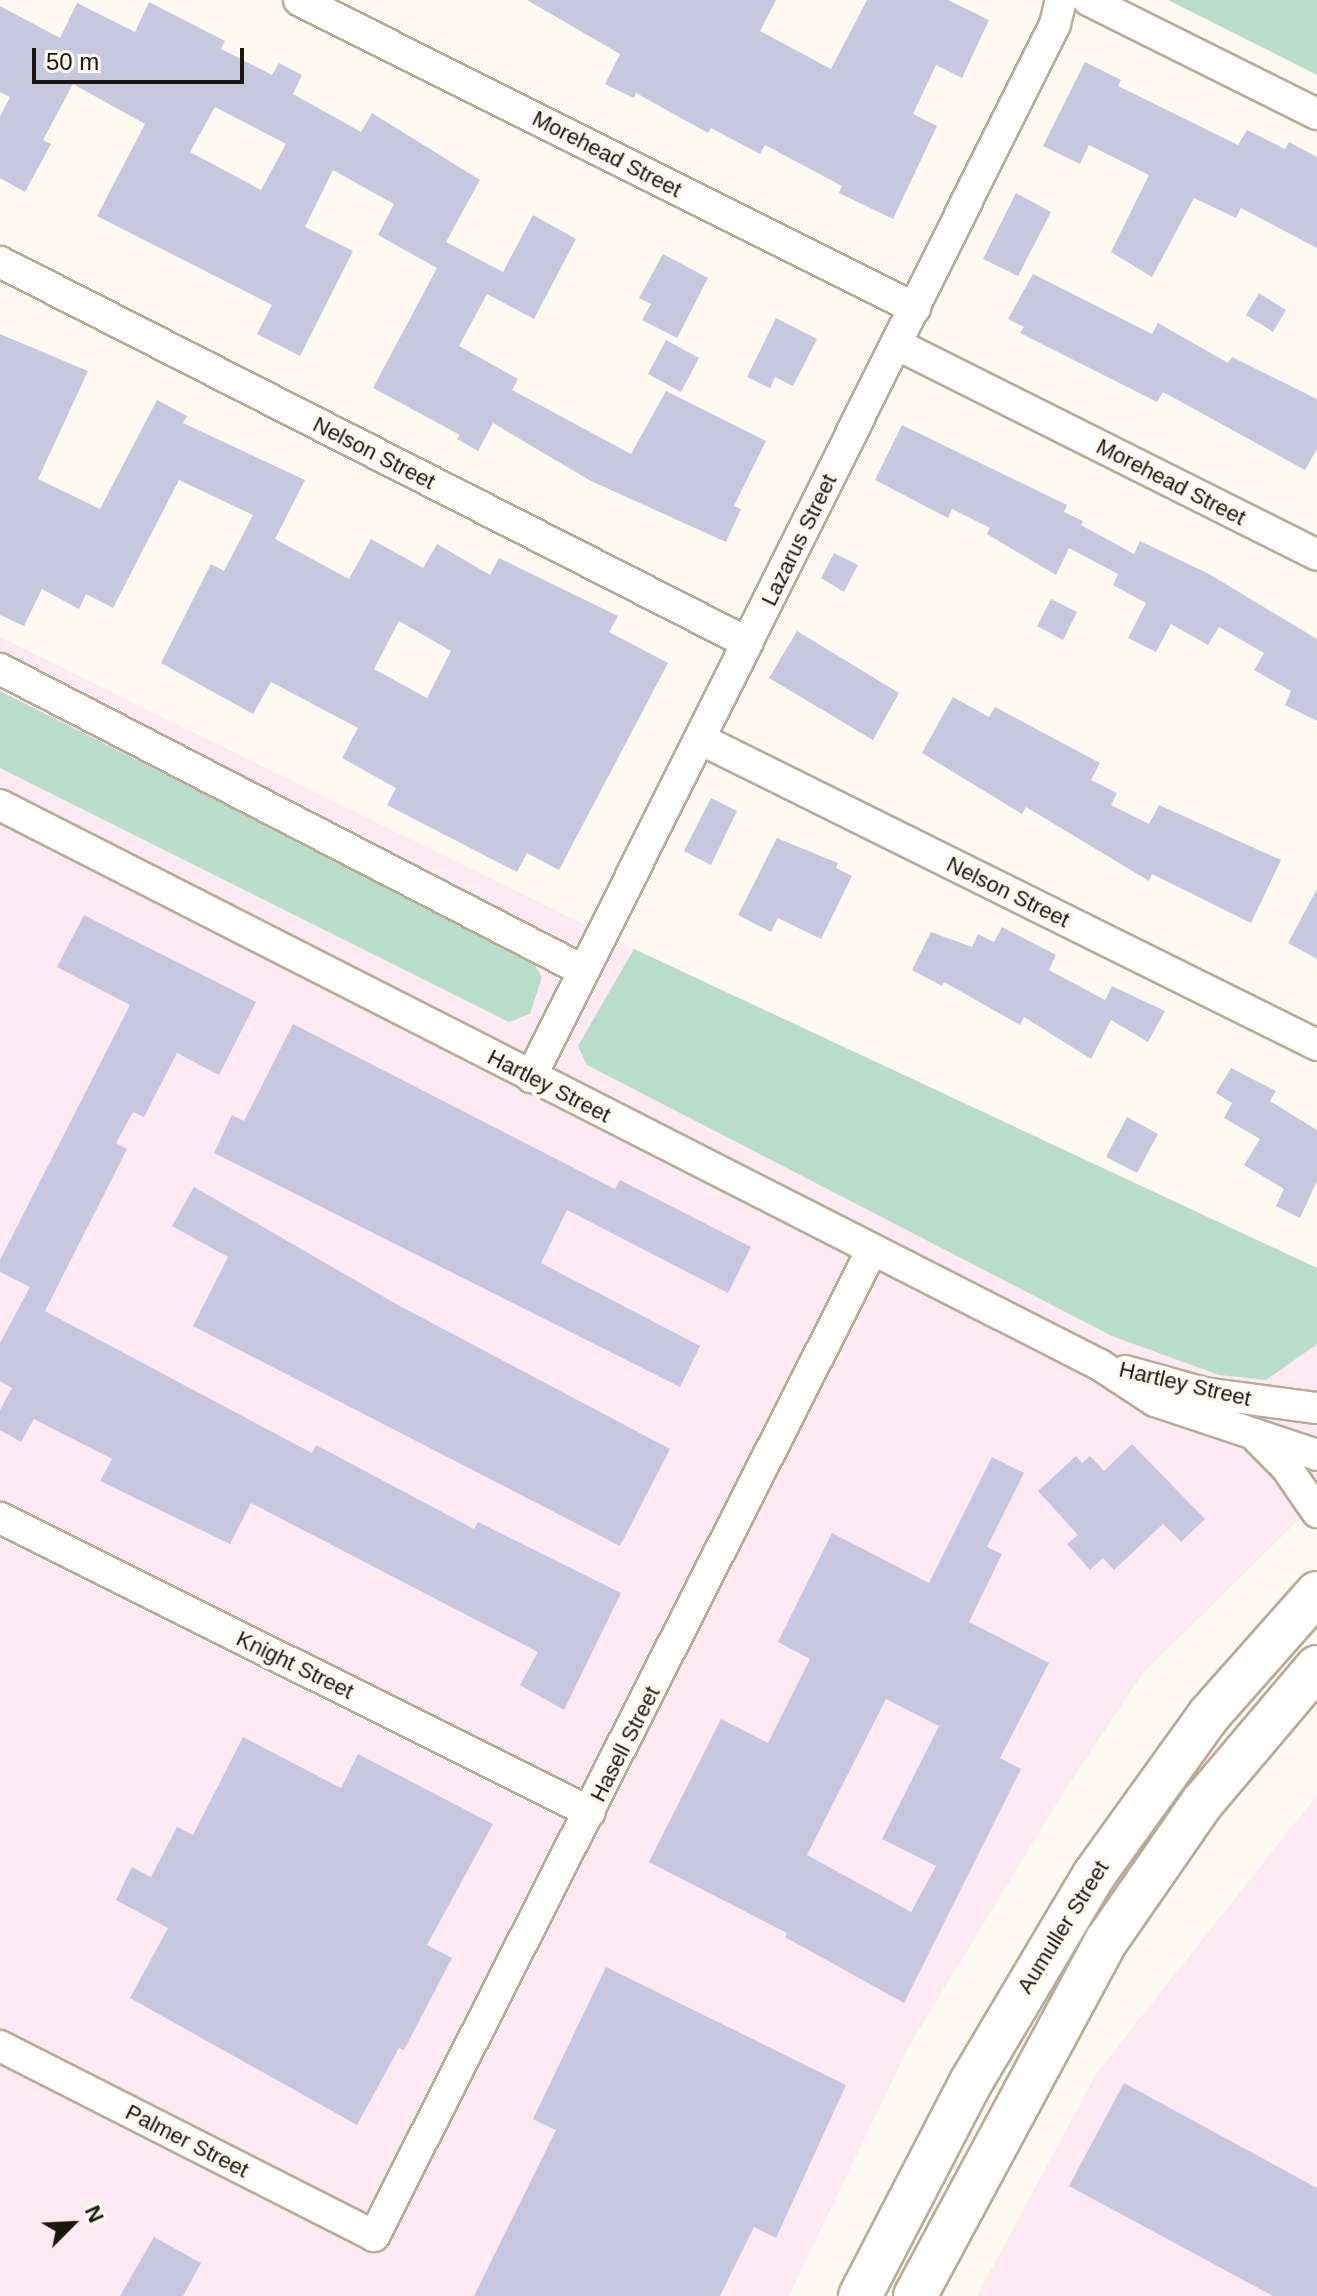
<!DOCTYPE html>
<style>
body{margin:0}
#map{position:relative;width:1317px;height:2296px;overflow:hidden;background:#fffaf1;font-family:Helvetica,sans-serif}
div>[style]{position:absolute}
.industrial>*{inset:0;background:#feeaf2}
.green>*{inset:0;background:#b8ddca}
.building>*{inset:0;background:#c7c7df}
.roads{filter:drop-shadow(2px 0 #b8ac96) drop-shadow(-2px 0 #b8ac96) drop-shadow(0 2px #b8ac96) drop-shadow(0 -2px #b8ac96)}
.minor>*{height:30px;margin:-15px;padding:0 15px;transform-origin:15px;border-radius:15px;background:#fff}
.secondary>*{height:42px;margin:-21px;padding:0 21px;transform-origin:21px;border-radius:21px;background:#fff}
span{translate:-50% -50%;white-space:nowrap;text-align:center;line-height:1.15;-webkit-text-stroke:8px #fffaf1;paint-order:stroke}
.street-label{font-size:22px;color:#1b160e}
.north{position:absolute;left:32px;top:2184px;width:80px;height:80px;-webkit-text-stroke:6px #fffaf1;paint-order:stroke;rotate:66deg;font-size:22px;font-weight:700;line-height:32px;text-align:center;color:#1b160e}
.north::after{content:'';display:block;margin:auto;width:28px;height:36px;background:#1b160e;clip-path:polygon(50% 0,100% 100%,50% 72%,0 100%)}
.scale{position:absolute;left:32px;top:48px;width:212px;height:36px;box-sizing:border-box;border:4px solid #1b160e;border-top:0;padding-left:10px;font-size:24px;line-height:28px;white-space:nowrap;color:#1b160e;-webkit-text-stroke:6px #fffaf1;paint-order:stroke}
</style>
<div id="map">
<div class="industrial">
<div style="clip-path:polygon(0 637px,634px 949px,1317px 1268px,1317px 1502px,1143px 1673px,1062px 1795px,909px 2046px,789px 2296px,0 2296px)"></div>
<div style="clip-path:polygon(1317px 1795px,1317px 2296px,977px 2296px,1096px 2074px)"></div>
</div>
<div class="green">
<div style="clip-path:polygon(1168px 0,1317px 0,1317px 75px)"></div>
<div style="clip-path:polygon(0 691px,531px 959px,542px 977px,530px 1014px,509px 1022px,0 768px)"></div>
<div style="clip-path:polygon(634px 949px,1317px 1268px,1317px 1344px,1266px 1380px,1219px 1375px,1112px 1336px,587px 1065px,578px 1046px)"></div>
</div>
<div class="building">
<div style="clip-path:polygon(527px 0,776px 0,760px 31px,831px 69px,867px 0,948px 0,989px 20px,962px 78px,936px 65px,913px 114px,937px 126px,893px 219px,839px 193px,842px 186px,765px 145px,760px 154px,711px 128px,708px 133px,636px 93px,634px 98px,605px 84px,620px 54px)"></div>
<div style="clip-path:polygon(evenodd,149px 2px,225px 41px,221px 49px,272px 75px,279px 63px,302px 75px,293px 94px,361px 132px,372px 113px,480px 180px,446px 242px,503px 272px,533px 215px,576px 239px,534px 319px,487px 294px,459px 346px,518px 379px,512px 390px,631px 454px,666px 391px,766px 441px,734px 506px,741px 509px,726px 542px,591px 481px,493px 423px,478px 451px,457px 439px,460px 435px,373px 388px,437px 268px,378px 235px,394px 204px,333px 170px,305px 227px,353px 251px,300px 356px,257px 334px,272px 305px,97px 216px,145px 124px,73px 84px,43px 140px,51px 144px,25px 192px,0 178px,0 116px,10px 97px,0 92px,0 6px,60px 38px,77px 3px,135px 32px,149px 2px,215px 107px,286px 144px,261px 190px,190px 152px,215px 107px)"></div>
<div style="clip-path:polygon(1085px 62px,1121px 80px,1118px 86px,1238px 145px,1247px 130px,1285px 149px,1289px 142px,1317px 157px,1317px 248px,1241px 208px,1236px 218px,1194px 198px,1152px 277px,1111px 252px,1149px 175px,1089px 145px,1080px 164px,1043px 146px)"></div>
<div style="clip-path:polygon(1016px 193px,1051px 212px,1018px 276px,983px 259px)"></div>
<div style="clip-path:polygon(663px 254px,708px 278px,677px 338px,642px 320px,651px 304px,639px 298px)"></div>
<div style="clip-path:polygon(1033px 274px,1152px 334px,1158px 323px,1228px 363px,1232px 357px,1317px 399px,1317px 449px,1305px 470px,1163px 392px,1157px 402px,1020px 333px,1024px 327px,1008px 319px)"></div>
<div style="clip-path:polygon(1259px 293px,1286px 310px,1273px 332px,1246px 315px)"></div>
<div style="clip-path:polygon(776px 318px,817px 339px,793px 386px,775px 377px,770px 388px,747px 377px)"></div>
<div style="clip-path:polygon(evenodd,0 334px,88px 371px,38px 479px,100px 509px,157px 400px,187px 416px,183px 423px,305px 480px,275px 539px,349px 579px,371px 539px,423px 568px,437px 544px,490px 575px,499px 558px,618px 616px,609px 632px,668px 663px,559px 870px,527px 853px,517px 872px,387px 805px,396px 788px,342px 758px,358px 728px,271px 682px,253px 714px,161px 663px,211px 564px,224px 571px,253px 515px,179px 480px,113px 608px,86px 594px,79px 609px,42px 589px,24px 626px,0 615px,0 334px,399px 621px,451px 651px,427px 698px,374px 669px,399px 621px)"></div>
<div style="clip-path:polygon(666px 340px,699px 358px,681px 392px,648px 374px)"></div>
<div style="clip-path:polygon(902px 425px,1067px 505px,1064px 512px,1083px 521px,1081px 525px,1134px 554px,1140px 541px,1209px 574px,1317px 639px,1317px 721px,1285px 705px,1291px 691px,1254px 670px,1264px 653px,1219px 627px,1208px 645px,1171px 624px,1156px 652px,1128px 638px,1146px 603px,1113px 585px,1118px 574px,1069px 548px,1056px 575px,987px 534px,990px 528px,952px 509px,948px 518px,875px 480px)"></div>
<div style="clip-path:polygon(834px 553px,858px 565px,844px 592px,821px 578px)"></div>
<div style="clip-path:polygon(1051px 599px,1077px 612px,1063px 640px,1037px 626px)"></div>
<div style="clip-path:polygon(797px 631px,899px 693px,873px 740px,769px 678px)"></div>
<div style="clip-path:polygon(953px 697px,989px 717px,995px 707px,1100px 763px,1091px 780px,1117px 793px,1111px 805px,1149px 824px,1159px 805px,1281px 860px,1251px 923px,1152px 874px,1149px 881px,1026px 807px,1022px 814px,922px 753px)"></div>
<div style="clip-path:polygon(711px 798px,737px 811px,711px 865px,684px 851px)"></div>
<div style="clip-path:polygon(777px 838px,838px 863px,836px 868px,852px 876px,821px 939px,778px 918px,771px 932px,738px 915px)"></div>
<div style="clip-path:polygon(1317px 889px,1317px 959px,1288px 943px)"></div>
<div style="clip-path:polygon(84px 915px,256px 1002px,219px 1075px,177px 1053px,144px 1117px,133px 1112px,116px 1143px,127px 1149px,45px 1311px,312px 1453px,316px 1445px,474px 1529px,478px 1522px,621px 1593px,564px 1710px,520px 1685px,538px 1652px,251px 1503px,230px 1544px,100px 1481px,112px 1459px,34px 1419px,21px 1442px,0 1430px,0 1410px,12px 1388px,0 1381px,0 1343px,30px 1287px,0 1272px,0 1260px,130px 1005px,57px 967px)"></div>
<div style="clip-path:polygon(1002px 927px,1056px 955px,1049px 970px,1105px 1000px,1112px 986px,1165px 1011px,1148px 1042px,1111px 1020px,1091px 1059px,1024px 1017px,1020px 1025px,944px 982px,942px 986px,912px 970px,931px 932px,972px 947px,978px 934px,994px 942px)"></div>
<div style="clip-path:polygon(293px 1024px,615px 1189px,620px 1180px,751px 1247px,728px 1293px,567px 1210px,541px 1263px,700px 1346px,680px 1387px,214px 1153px,232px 1115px,244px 1121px)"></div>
<div style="clip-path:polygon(1231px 1068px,1276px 1091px,1270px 1101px,1317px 1130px,1317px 1181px,1300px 1218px,1276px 1206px,1284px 1189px,1244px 1165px,1260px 1139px,1224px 1118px,1232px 1103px,1216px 1093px)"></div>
<div style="clip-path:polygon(1127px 1117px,1158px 1134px,1137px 1173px,1106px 1157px)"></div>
<div style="clip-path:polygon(194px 1187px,398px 1305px,670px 1449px,620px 1546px,193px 1326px,228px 1257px,172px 1226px)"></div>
<div style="clip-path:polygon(1132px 1444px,1205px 1519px,1181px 1542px,1163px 1524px,1114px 1570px,1103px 1558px,1090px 1570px,1067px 1544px,1078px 1535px,1038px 1491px,1076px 1456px,1082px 1463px,1090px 1456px,1104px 1471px)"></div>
<div style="clip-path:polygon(evenodd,992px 1457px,1024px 1473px,987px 1547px,1002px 1554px,969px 1622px,1049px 1663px,1000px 1758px,1021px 1769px,904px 2003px,785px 1937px,787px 1933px,649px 1862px,721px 1719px,768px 1743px,810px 1659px,778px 1642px,832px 1533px,929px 1583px,992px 1457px,886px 1699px,939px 1726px,882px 1839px,936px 1866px,911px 1912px,807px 1855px,886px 1699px)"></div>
<div style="clip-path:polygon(243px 1737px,341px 1788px,358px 1754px,493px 1824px,427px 1945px,452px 1958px,404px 2050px,399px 2048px,357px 2125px,130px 1998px,168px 1928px,116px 1900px,132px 1867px,151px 1877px,177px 1827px,193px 1835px)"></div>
<div style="clip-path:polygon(606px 1967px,846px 2085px,776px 2238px,754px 2227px,720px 2296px,474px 2296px,556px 2130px,533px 2119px)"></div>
<div style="clip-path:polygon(1124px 2083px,1317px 2188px,1317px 2296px,1273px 2296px,1069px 2186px)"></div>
<div style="clip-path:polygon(154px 2237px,201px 2263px,183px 2296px,120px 2296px)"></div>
</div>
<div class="roads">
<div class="minor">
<div style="left:299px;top:0;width:689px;rotate:26.57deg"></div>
<div style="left:1088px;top:0;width:256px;rotate:26.5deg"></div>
<div style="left:0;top:262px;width:839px;rotate:26.99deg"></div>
<div style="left:896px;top:344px;width:471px;rotate:26.6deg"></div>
<div style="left:0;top:669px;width:657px;rotate:27.34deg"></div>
<div style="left:700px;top:739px;width:689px;rotate:26.38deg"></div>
<div style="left:0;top:805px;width:1234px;rotate:26.98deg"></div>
<div style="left:1100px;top:1365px;width:66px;rotate:33.2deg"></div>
<div style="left:1155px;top:1401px;width:171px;rotate:18.4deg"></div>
<div style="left:531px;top:1077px;width:1176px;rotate:-63.54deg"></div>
<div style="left:1055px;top:24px;width:25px;rotate:-76deg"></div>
<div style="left:1125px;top:1371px;width:82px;rotate:15.6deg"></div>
<div style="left:1204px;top:1393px;width:114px;rotate:7.6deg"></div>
<div style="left:1258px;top:1439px;width:40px;rotate:45deg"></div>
<div style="left:1286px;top:1467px;width:55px;rotate:55.4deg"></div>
<div style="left:0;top:1518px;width:659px;rotate:26.49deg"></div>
<div style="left:0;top:2046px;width:419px;rotate:26.9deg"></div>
<div style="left:374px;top:2236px;width:1105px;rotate:-63.2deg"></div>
</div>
<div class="secondary">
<div style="left:860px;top:2296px;width:241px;rotate:-62.6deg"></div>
<div style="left:971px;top:2082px;width:241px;rotate:-59.3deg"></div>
<div style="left:1094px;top:1875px;width:197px;rotate:-54.3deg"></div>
<div style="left:1209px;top:1715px;width:163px;rotate:-48.5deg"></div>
<div style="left:915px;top:2296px;width:404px;rotate:-61.7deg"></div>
<div style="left:1107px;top:1940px;width:167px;rotate:-55.3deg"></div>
<div style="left:1202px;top:1803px;width:178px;rotate:-49.8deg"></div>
</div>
</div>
<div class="street-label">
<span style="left:607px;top:154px;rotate:27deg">Morehead Street</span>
<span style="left:374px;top:453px;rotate:27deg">Nelson Street</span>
<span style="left:1171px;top:482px;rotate:27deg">Morehead Street</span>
<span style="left:799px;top:540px;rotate:-64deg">Lazarus Street</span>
<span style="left:1008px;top:892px;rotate:26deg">Nelson Street</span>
<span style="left:549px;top:1086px;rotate:27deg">Hartley Street</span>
<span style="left:1185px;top:1384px;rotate:13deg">Hartley Street</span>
<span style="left:295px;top:1665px;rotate:26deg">Knight Street</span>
<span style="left:625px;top:1744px;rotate:-63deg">Hasell Street</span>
<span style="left:1063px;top:1927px;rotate:-58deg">Aumuller Street</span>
<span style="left:187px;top:2141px;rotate:27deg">Palmer Street</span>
</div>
<div class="north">N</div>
<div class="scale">50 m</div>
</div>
